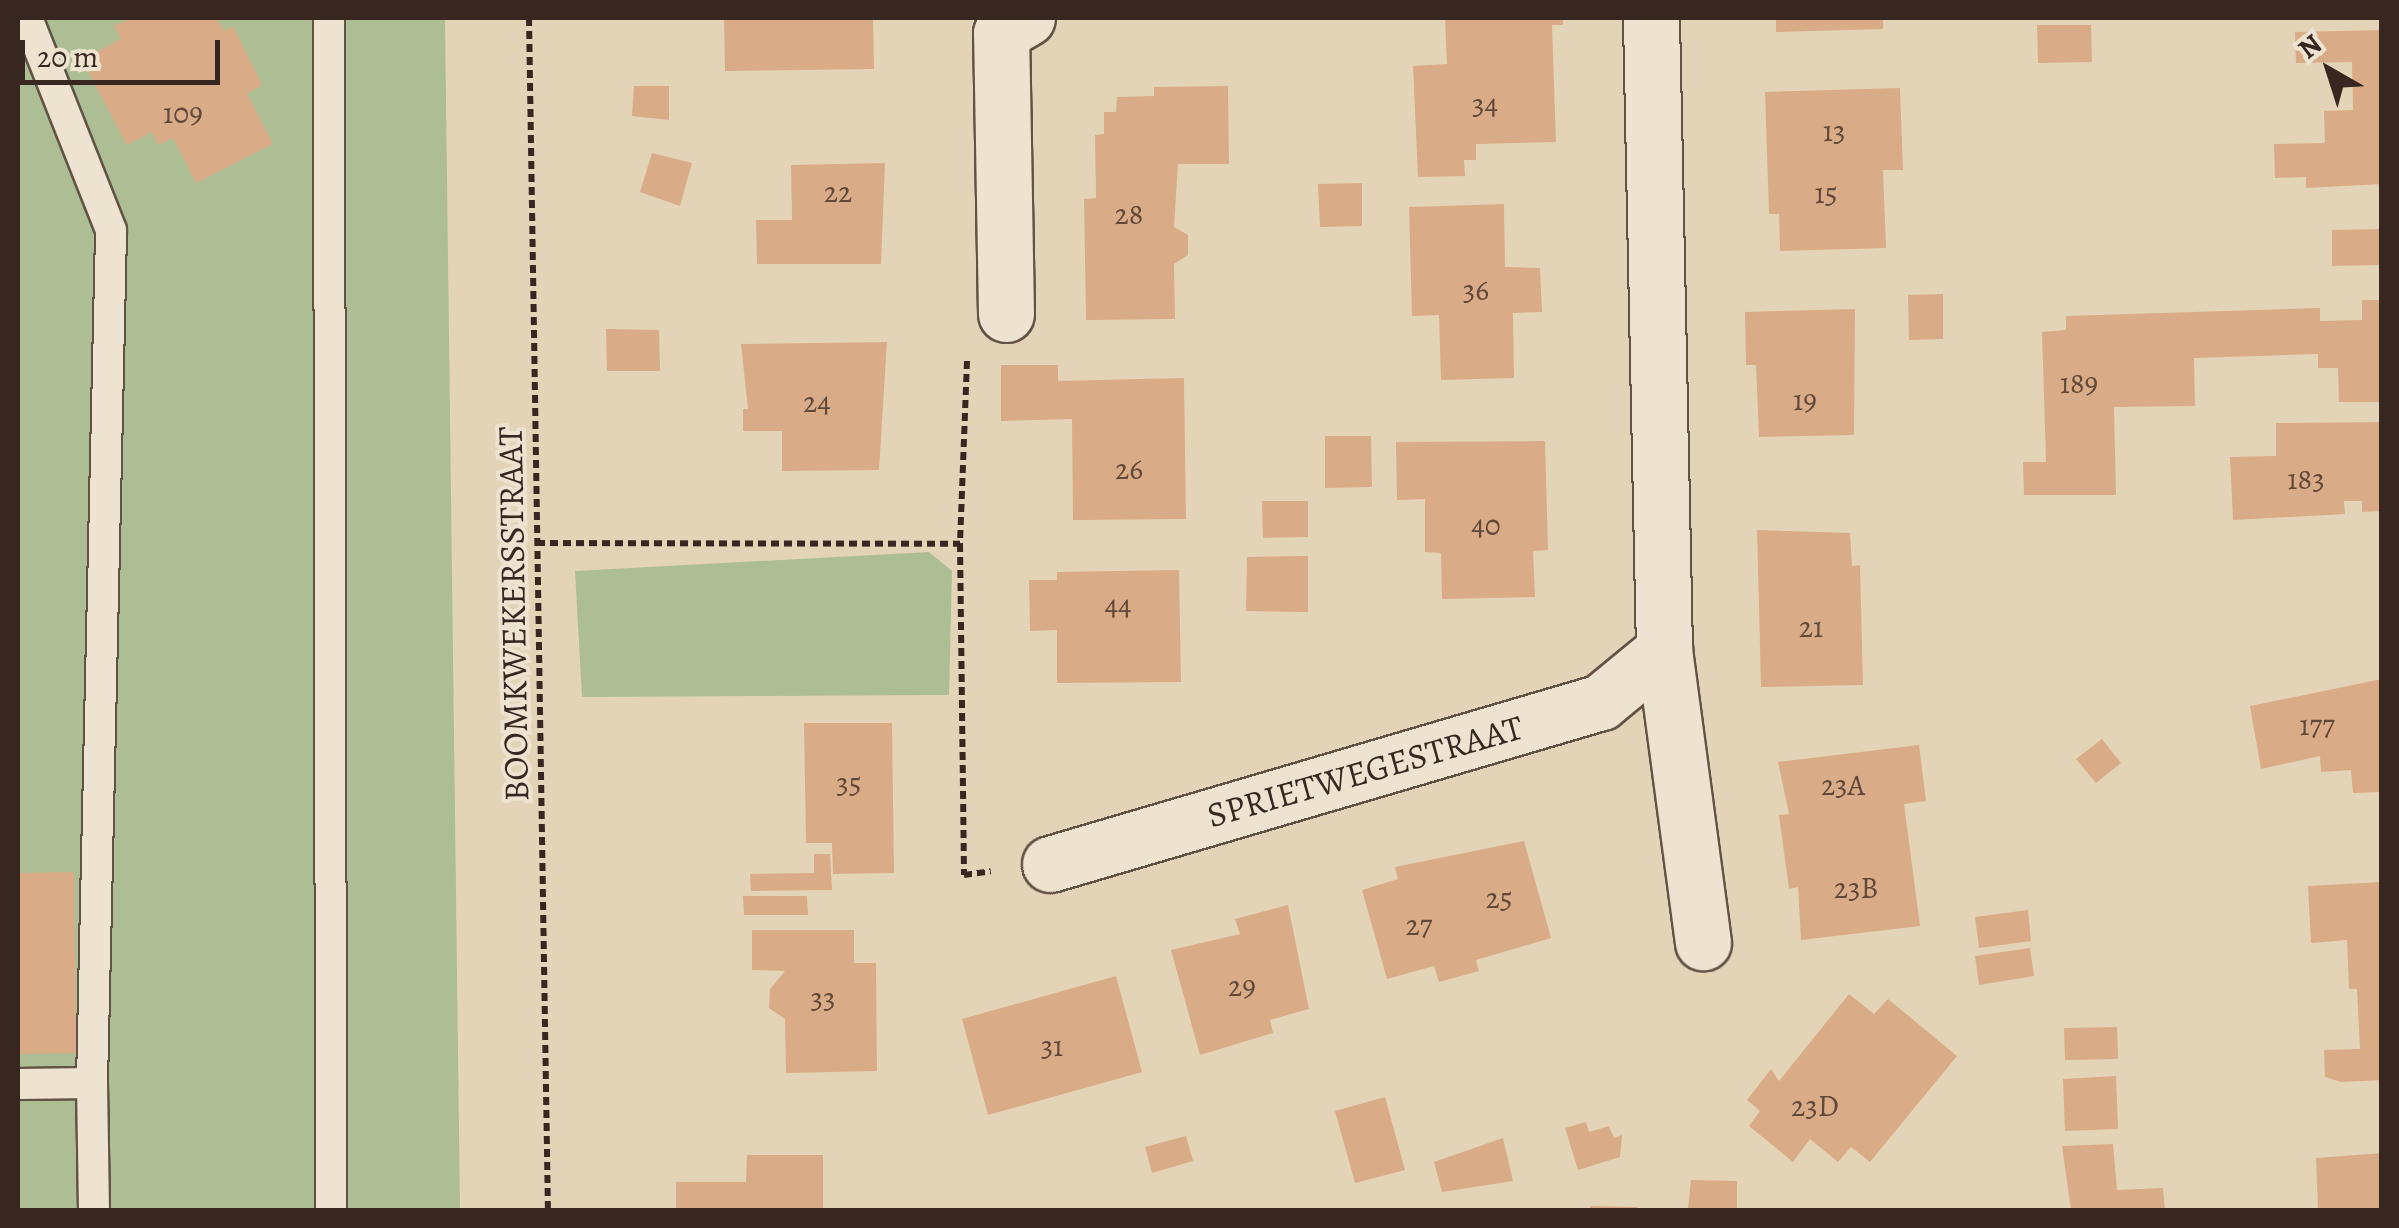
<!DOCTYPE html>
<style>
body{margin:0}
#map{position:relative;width:2399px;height:1228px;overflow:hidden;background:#e4d4b7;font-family:Alegreya,serif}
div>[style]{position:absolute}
.green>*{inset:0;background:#aebe94}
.building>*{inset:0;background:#daab87}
.path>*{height:6px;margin-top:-3px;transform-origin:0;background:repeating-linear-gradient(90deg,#382721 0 8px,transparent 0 13px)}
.roads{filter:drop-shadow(2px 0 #635246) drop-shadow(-2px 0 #635246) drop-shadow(0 2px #635246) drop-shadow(0 -2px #635246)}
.service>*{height:30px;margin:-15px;padding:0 15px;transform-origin:15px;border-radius:15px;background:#ede3d0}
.minor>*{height:55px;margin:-27.5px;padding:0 27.5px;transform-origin:27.5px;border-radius:27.5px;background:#ede3d0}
span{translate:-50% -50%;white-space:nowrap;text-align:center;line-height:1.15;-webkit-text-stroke:8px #ede3d0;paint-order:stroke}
.number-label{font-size:30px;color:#60483a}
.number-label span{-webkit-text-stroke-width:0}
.street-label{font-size:35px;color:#382721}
.frame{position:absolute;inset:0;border:20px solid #382721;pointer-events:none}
.north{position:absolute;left:2279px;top:20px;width:100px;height:100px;-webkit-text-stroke:8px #ede3d0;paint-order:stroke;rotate:321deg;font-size:28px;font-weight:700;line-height:40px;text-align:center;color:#382721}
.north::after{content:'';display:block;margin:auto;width:35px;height:45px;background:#382721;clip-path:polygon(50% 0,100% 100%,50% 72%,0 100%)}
.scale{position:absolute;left:20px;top:40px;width:200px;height:45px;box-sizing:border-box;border:5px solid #382721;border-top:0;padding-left:12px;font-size:30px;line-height:35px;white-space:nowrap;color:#382721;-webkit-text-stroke:8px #ede3d0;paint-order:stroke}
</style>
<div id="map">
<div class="green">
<div style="clip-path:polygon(18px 18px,445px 18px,460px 1210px,18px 1210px)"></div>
<div style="clip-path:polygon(929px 552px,952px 571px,949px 695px,582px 697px,575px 571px)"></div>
</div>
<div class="building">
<div style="clip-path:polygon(131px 18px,217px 18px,224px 31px,233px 26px,262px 85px,247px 94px,273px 144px,196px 183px,173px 138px,158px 145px,152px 132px,127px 145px,82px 60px,121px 39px,114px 26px)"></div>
<div style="clip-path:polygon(724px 18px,873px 18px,874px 69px,725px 71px)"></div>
<div style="clip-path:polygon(1445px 18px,1563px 18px,1563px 25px,1552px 25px,1556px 142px,1476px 144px,1476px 160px,1464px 160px,1465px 176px,1418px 177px,1413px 66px,1447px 64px)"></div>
<div style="clip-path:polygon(1776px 18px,1883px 18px,1883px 29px,1776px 32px)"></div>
<div style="clip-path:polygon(2037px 25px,2091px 25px,2092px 62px,2038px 63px)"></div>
<div style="clip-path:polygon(2382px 30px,2382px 184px,2306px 188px,2306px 177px,2275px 178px,2274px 144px,2325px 143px,2324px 111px,2353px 110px,2352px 62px,2296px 63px,2295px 32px)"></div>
<div style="clip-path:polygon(634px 86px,669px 86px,669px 120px,632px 116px)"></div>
<div style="clip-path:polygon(1228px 86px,1229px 164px,1178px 164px,1174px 227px,1188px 235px,1188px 255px,1174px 264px,1175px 319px,1086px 320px,1084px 199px,1096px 198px,1095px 135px,1104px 134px,1104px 112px,1116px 112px,1117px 97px,1154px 96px,1154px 87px)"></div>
<div style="clip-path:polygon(1900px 88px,1903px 170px,1883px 170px,1886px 248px,1780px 251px,1779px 214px,1769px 214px,1765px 92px)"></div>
<div style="clip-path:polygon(652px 153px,692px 163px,680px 206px,640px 192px)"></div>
<div style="clip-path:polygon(885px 163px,881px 264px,757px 264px,756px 220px,792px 220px,791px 165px)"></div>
<div style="clip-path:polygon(1362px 183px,1362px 226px,1320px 227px,1318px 184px)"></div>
<div style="clip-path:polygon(1504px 204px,1505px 267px,1540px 268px,1542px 312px,1513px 313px,1514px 378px,1441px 380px,1439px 315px,1412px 316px,1409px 207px)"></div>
<div style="clip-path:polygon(2382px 229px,2382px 265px,2332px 266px,2332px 230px)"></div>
<div style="clip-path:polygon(1943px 294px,1943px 339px,1909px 340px,1908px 295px)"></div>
<div style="clip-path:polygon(2362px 300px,2382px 300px,2382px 402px,2339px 402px,2338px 368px,2318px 368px,2318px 354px,2194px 358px,2195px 406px,2114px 407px,2116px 495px,2024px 495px,2023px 462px,2046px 462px,2042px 332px,2066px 330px,2066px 316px,2320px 308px,2320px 321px,2362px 320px)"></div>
<div style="clip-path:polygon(1855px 309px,1854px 435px,1759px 437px,1756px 365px,1746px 365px,1745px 312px)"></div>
<div style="clip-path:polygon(606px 329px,659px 330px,660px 371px,607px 371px)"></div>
<div style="clip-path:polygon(887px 342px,879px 470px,782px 471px,782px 431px,743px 431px,743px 409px,748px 409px,741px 344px)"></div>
<div style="clip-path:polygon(1001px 365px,1058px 365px,1058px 381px,1184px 378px,1186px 519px,1073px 520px,1072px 419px,1001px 421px)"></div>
<div style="clip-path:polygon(2382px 422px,2382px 511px,2362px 512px,2362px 501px,2344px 501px,2345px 514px,2233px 520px,2230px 457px,2276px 456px,2276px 423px)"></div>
<div style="clip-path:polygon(1325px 436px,1371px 436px,1372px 487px,1325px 488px)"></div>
<div style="clip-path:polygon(1545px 441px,1548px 550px,1533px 551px,1535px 597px,1442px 599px,1441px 553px,1425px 552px,1425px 499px,1397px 500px,1396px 442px)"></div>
<div style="clip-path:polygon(1262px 501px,1308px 501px,1308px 537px,1263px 538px)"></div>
<div style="clip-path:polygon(1757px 530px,1850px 533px,1852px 566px,1860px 565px,1863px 685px,1761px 687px)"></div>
<div style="clip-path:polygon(1308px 556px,1308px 612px,1246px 611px,1247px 557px)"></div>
<div style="clip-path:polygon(1179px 570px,1181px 682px,1057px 683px,1057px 630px,1030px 631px,1029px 580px,1057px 580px,1057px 572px)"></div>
<div style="clip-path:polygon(2382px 679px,2382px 792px,2353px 793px,2351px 770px,2321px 772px,2320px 756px,2261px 769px,2250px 706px)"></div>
<div style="clip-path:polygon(804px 723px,892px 723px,894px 873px,833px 874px,832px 843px,806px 843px)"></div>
<div style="clip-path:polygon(2102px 739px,2121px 763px,2096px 783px,2076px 759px)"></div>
<div style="clip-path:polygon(1919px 745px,1926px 801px,1904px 804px,1920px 926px,1801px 940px,1798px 887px,1789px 889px,1779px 815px,1789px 814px,1778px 762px)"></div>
<div style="clip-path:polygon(1524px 841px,1551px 938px,1476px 960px,1479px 971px,1439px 982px,1434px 966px,1387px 979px,1362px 890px,1398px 879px,1395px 867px)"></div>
<div style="clip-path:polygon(814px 854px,830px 854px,832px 890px,751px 891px,750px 874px,814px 873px)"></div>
<div style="clip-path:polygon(74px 872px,76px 1053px,18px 1054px,18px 873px)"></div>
<div style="clip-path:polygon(2382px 882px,2382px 1080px,2341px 1082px,2325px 1077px,2324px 1050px,2360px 1049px,2357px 989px,2349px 989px,2347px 940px,2311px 943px,2308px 886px)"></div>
<div style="clip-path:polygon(743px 896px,807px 896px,808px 915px,744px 915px)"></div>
<div style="clip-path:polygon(1288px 905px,1309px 1009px,1270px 1020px,1273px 1033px,1200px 1055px,1171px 950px,1240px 934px,1235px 919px)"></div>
<div style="clip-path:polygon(2028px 910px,2031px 941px,1979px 948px,1975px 917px)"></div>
<div style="clip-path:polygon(752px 930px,854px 930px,854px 963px,876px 963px,877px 1071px,786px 1073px,785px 1019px,769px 1008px,770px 989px,785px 971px,752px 970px)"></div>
<div style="clip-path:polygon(2030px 948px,2034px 976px,1979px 985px,1975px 956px)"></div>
<div style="clip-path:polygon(1116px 976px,1142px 1072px,988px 1115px,962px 1019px)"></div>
<div style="clip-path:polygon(1849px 994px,1874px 1014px,1888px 999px,1957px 1056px,1870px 1162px,1851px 1147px,1838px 1162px,1810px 1139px,1793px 1162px,1749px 1126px,1760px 1111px,1747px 1100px,1771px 1069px,1779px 1081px)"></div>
<div style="clip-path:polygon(2117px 1027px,2118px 1059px,2065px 1060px,2064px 1028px)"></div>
<div style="clip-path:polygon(2116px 1076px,2118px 1129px,2065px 1131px,2063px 1079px)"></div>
<div style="clip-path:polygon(1385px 1097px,1405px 1170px,1355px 1183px,1335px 1111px)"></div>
<div style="clip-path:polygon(1586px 1122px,1589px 1132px,1609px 1126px,1614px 1138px,1622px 1135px,1620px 1157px,1578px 1170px,1565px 1128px)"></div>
<div style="clip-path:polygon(1186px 1136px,1193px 1161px,1152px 1173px,1145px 1147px)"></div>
<div style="clip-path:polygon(1503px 1138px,1513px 1181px,1442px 1192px,1434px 1162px)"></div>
<div style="clip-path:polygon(2113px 1144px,2117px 1190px,2163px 1188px,2165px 1210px,2071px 1210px,2062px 1146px)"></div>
<div style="clip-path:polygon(2382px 1153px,2382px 1210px,2318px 1210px,2316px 1158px)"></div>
<div style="clip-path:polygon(747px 1155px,823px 1155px,823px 1210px,676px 1210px,676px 1182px,746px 1182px)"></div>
<div style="clip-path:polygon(1691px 1180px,1737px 1181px,1737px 1210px,1688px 1209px)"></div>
<div style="clip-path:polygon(1590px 1206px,1637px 1207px,1637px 1210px,1590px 1210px)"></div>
</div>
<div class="path">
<div style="left:529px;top:18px;width:1192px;rotate:89.09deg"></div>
<div style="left:967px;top:361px;width:183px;rotate:92.2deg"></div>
<div style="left:960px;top:544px;width:331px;rotate:89.3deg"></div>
<div style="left:964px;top:875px;width:27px;rotate:-8deg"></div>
<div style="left:537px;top:543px;width:423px;rotate:0.1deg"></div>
</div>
<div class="roads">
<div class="service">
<div style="left:329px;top:18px;width:1192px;rotate:89.9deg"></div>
<div style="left:92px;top:1083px;width:127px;rotate:89.1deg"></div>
<div style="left:18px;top:1084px;width:74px;rotate:-0.8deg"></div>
<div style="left:92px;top:1083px;width:853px;rotate:-88.72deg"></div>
<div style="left:111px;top:230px;width:228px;rotate:-111.6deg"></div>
</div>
<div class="minor">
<div style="left:1006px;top:314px;width:281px;rotate:-91deg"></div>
<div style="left:1001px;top:33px;width:30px;rotate:-30deg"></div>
<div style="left:1664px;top:650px;width:295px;rotate:82.4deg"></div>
<div style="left:1050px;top:864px;width:574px;rotate:-16.38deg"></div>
<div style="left:1601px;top:702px;width:82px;rotate:-39.5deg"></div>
<div style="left:1664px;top:650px;width:632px;rotate:-91.18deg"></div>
</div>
</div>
<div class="number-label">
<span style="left:1485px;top:104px">34</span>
<span style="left:183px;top:113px">109</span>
<span style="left:1834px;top:131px">13</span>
<span style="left:838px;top:192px">22</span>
<span style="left:1826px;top:193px">15</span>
<span style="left:1129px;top:214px">28</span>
<span style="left:1476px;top:290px">36</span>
<span style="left:2079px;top:383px">189</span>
<span style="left:1805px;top:400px">19</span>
<span style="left:817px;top:402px">24</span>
<span style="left:1129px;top:469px">26</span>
<span style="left:2306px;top:479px">183</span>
<span style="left:1486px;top:525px">40</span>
<span style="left:1118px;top:605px">44</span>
<span style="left:1811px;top:627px">21</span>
<span style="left:2317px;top:725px">177</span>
<span style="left:849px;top:783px">35</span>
<span style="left:1843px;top:785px">23A</span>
<span style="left:1856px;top:888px">23B</span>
<span style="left:1499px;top:898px">25</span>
<span style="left:1419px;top:925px">27</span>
<span style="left:1242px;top:986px">29</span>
<span style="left:823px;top:998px">33</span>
<span style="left:1052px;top:1046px">31</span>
<span style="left:1815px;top:1106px">23D</span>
</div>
<div class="street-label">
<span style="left:513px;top:614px;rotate:-91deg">BOOMKWEKERSSTRAAT</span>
<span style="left:1365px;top:771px;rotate:-16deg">SPRIETWEGESTRAAT</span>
</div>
<div class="frame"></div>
<div class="north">N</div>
<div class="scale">20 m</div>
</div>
